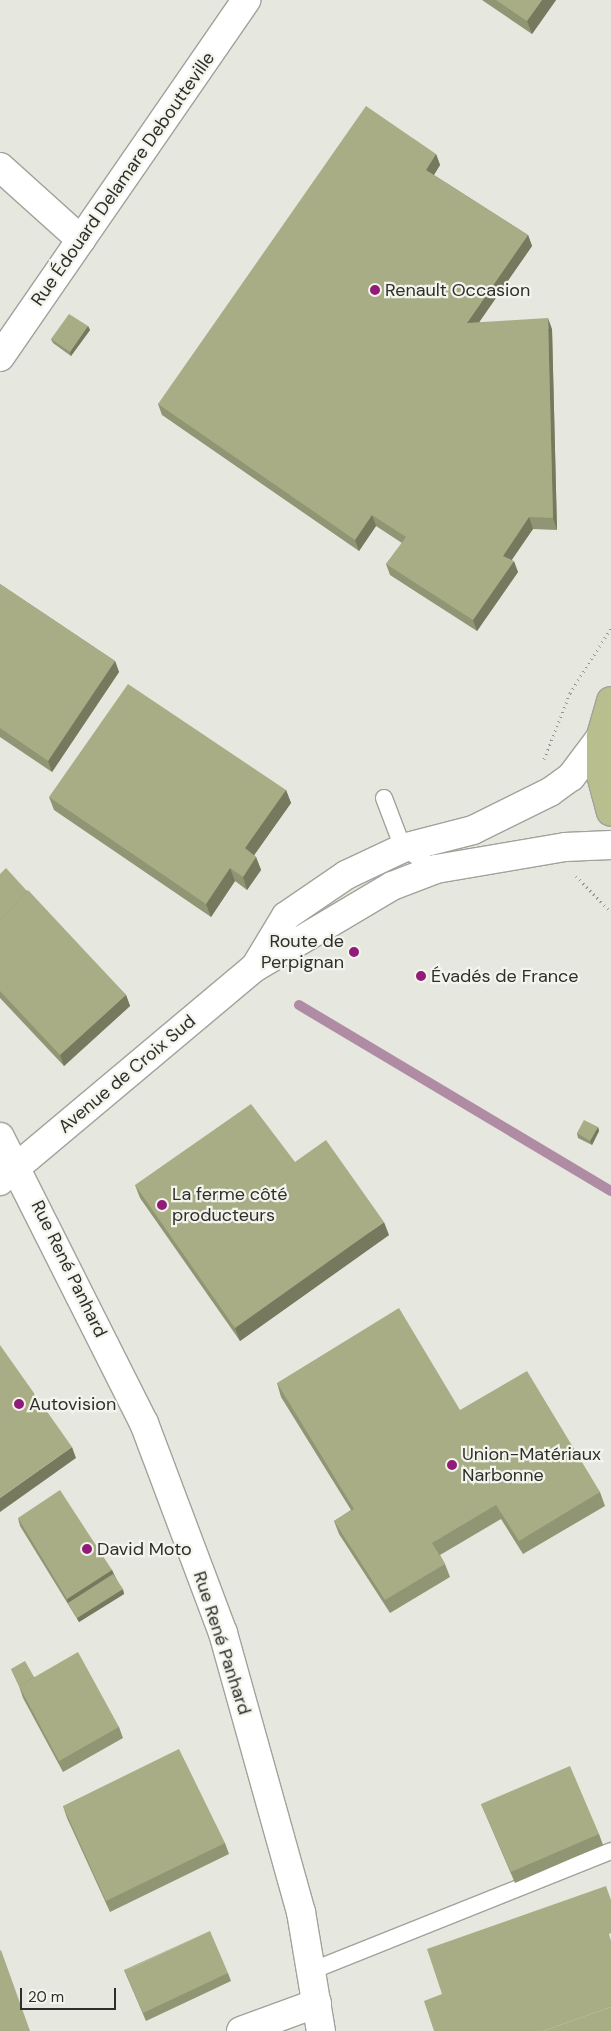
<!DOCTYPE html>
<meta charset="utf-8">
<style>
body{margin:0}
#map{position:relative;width:611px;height:2031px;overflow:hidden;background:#e6e7df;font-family:"DM Sans",sans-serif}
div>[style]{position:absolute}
.stream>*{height:10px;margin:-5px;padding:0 5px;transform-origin:5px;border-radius:5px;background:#b08ca4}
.path>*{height:3px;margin-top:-1.5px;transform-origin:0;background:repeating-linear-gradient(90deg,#969690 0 1px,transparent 0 5px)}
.roads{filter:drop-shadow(1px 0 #a1a39b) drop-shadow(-1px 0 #a1a39b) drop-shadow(0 1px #a1a39b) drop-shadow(0 -1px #a1a39b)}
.lane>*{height:16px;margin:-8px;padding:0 8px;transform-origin:8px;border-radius:8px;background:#fff}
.street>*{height:28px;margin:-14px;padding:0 14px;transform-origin:14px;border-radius:14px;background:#fff}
.primary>*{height:28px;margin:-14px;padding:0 14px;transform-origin:14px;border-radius:14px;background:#b9be8e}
.wall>*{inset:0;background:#909573}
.shaded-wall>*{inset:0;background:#76795e}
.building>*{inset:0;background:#a8ad86}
.dots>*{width:14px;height:14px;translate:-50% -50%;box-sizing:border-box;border:2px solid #f3f5ec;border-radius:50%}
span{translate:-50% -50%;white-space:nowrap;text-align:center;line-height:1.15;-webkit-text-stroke:4.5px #f3f5ec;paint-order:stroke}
.street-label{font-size:18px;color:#2e2e2b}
.poi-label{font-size:18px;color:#2e2e2b}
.left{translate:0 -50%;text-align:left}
.right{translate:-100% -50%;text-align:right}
.scale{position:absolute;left:20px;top:1988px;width:96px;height:22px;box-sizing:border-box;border:2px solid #2e2e2b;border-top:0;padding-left:6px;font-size:15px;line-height:18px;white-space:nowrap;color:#2e2e2b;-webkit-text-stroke:4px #f3f5ec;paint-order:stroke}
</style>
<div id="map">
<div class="stream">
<div style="left:299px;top:1005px;width:363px;rotate:30.8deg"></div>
</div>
<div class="path">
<div style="left:544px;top:759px;width:71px;rotate:-68.5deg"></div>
<div style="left:570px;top:693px;width:77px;rotate:-57.8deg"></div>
<div style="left:576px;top:876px;width:50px;rotate:45.8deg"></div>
</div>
<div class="roads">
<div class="lane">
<div style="left:384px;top:798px;width:53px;rotate:69.2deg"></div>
<div style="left:403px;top:848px;width:39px;rotate:32deg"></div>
<div style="left:311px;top:1971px;width:323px;rotate:-21.8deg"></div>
</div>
<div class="street">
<div style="left:0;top:167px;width:109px;rotate:42deg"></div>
<div style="left:0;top:357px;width:434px;rotate:-55.4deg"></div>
<div style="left:257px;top:964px;width:56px;rotate:-58.9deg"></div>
<div style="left:286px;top:916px;width:73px;rotate:-34.3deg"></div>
<div style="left:346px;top:875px;width:63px;rotate:-25.3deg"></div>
<div style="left:403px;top:848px;width:72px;rotate:-14.4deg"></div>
<div style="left:473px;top:830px;width:86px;rotate:-26.3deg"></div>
<div style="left:550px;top:792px;width:26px;rotate:-36deg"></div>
<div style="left:571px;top:777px;width:50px;rotate:-53.1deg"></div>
<div style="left:0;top:1137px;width:320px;rotate:63.3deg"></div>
<div style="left:144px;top:1423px;width:224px;rotate:69.4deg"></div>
<div style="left:223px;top:1633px;width:290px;rotate:74.4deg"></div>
<div style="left:301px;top:1912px;width:121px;rotate:80.5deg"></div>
<div style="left:0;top:1181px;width:331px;rotate:-40deg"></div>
<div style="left:254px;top:968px;width:161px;rotate:-30.7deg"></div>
<div style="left:392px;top:886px;width:47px;rotate:-21.1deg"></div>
<div style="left:436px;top:869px;width:131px;rotate:-9.7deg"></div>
<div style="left:565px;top:847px;width:46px;rotate:-2.5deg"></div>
<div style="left:241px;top:2031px;width:81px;rotate:-20.2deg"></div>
</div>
<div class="primary">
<div style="left:611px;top:701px;width:37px;rotate:106deg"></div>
<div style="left:601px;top:737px;width:38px;rotate:90deg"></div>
<div style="left:601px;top:775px;width:38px;rotate:75deg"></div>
</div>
</div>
<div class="wall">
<div style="clip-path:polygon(482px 0,556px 0,532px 34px)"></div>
<div style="clip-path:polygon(436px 154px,440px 165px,434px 175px,528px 235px,532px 246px,479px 322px,552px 329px,557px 530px,533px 529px,511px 560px,518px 572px,477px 631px,390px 575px,386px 564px,402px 543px,376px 526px,359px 551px,162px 415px,158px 404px)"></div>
<div style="clip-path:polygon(88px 326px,90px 330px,71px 356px,53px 343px,51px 339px)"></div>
<div style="clip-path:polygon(0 584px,115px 661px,119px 672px,52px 772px,0 737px)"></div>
<div style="clip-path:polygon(286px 790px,291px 803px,254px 855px,256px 857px,261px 870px,247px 890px,235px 881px,211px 917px,54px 810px,49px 797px)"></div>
<div style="clip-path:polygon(0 874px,27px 891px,126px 995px,130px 1006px,64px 1066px,0 998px)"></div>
<div style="clip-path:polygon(598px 1127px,599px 1131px,592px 1145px,578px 1138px,577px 1133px)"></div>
<div style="clip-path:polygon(135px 1185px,389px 1235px,240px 1341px,140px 1198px)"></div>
<div style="clip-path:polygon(277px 1383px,460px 1410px,600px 1492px,605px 1506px,523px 1554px,501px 1519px,440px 1555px,445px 1564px,450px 1577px,390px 1613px,339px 1534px,334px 1521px,351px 1510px,281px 1397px)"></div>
<div style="clip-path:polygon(18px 1518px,112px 1570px,124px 1594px,79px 1622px,20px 1526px)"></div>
<div style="clip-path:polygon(11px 1669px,34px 1677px,119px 1727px,123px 1738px,63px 1772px,23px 1698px,19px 1686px)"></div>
<div style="clip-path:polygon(481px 1804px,599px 1834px,603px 1845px,515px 1883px)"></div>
<div style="clip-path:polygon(63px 1806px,225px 1843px,229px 1854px,110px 1912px,67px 1818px)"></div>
<div style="clip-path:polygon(124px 1970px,228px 1973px,231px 1981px,146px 2021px)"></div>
</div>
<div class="shaded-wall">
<div style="clip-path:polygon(542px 0,556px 0,532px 34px,527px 21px)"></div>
<div style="clip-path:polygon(436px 154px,440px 165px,430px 181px,426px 170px)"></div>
<div style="clip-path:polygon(528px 235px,532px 246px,471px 334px,467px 323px)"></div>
<div style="clip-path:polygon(548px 318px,552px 329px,557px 530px,553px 518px)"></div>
<div style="clip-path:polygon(88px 326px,90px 330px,71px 356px,70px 352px)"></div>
<div style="clip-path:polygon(372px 515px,376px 526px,359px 551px,355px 540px)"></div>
<div style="clip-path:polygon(529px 517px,533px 529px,507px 567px,503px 556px)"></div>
<div style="clip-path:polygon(514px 561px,518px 572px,477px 631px,473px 620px)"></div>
<div style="clip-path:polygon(115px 661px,119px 672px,52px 772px,48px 761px)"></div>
<div style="clip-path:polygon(286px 790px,291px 803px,250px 861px,245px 848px)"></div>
<div style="clip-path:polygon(256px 857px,261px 870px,247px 890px,243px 877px)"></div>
<div style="clip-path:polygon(230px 868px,235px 881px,211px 917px,206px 904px)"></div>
<div style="clip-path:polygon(126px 995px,130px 1006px,64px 1066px,60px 1055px)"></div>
<div style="clip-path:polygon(598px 1127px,599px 1131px,592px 1145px,590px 1141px)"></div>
<div style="clip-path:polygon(384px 1222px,389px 1235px,240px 1341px,235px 1328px)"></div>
<div style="clip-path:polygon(72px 1447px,76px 1458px,0 1512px,0 1498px)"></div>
<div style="clip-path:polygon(112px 1570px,115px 1578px,68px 1603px,67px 1599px)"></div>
<div style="clip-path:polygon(123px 1589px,124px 1594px,79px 1622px,77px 1618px)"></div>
</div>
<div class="building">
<div style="clip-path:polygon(496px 0,542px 0,527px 21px)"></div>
<div style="clip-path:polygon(366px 106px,436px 154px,426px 170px,528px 235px,467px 323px,548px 318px,553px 518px,529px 517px,503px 556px,514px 561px,473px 620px,386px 564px,406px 537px,372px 515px,355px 540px,158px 404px)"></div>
<div style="clip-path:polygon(69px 314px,88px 326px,70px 352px,51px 339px)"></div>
<div style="clip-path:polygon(0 584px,115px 661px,48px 761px,0 728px)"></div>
<div style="clip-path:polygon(128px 684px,286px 790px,245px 848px,256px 857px,243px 877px,230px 868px,206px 904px,49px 797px)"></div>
<div style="clip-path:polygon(6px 868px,27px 891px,0 921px,0 874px)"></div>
<div style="clip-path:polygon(28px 890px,126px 995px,60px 1055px,0 991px,0 921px)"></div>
<div style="clip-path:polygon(251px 1104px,295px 1162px,326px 1140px,384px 1222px,235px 1328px,135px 1185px)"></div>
<div style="clip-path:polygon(584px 1120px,598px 1127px,590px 1141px,577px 1133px)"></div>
<div style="clip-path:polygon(399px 1308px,460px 1410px,527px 1371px,600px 1492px,519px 1541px,496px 1505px,432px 1543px,445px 1564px,385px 1600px,334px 1521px,354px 1509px,277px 1383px)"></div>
<div style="clip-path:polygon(0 1345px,72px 1447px,0 1498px)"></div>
<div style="clip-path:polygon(60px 1490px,112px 1570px,67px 1599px,18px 1518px)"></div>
<div style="clip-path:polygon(113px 1574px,123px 1589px,77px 1618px,68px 1603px)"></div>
<div style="clip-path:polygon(78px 1652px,119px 1727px,59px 1761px,19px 1686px)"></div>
<div style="clip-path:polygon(25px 1661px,34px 1677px,19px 1686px,11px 1669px)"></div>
<div style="clip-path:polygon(179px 1749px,225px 1843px,106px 1901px,63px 1806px)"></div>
<div style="clip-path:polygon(570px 1766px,599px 1834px,511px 1872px,481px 1804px)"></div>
<div style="clip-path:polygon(606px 1886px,611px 1900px,611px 1933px,609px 1934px,611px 1941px,611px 2007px,543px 2031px,434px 2031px,424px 2001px,442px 1994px,427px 1949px)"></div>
<div style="clip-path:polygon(210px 1931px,228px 1973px,143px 2013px,125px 1971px)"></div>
<div style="clip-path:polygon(210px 1931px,125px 1971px,127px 1975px,124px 1970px,210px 1931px,210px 1932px)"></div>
<div style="clip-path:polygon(1px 1950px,30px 2031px,0 2031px,0 1951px)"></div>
<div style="clip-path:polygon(611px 2007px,611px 2031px,543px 2031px)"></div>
</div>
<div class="dots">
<div style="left:375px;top:290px;background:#921b79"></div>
<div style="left:354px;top:952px;background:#921b79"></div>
<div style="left:421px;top:976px;background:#921b79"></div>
<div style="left:162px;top:1205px;background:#921b79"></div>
<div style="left:19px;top:1404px;background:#921b79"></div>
<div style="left:452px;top:1465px;background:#921b79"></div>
<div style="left:87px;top:1549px;background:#921b79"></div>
</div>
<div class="street-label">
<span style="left:123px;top:179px;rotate:-55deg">Rue Édouard Delamare Deboutteville</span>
<span style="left:127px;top:1074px;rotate:-40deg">Avenue de Croix Sud</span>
<span style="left:69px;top:1269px;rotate:64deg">Rue René Panhard</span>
<span style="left:222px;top:1643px;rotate:72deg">Rue René Panhard</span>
</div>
<div class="poi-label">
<span class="left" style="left:385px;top:290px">Renault Occasion</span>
<span class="right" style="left:344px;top:952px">Route de<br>Perpignan</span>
<span class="left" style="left:431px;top:976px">Évadés de France</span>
<span class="left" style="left:172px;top:1205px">La ferme côté<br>producteurs</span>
<span class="left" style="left:29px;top:1404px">Autovision</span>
<span class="left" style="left:462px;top:1465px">Union-Matériaux<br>Narbonne</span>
<span class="left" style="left:97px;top:1549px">David Moto</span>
</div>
<div class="scale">20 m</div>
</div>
